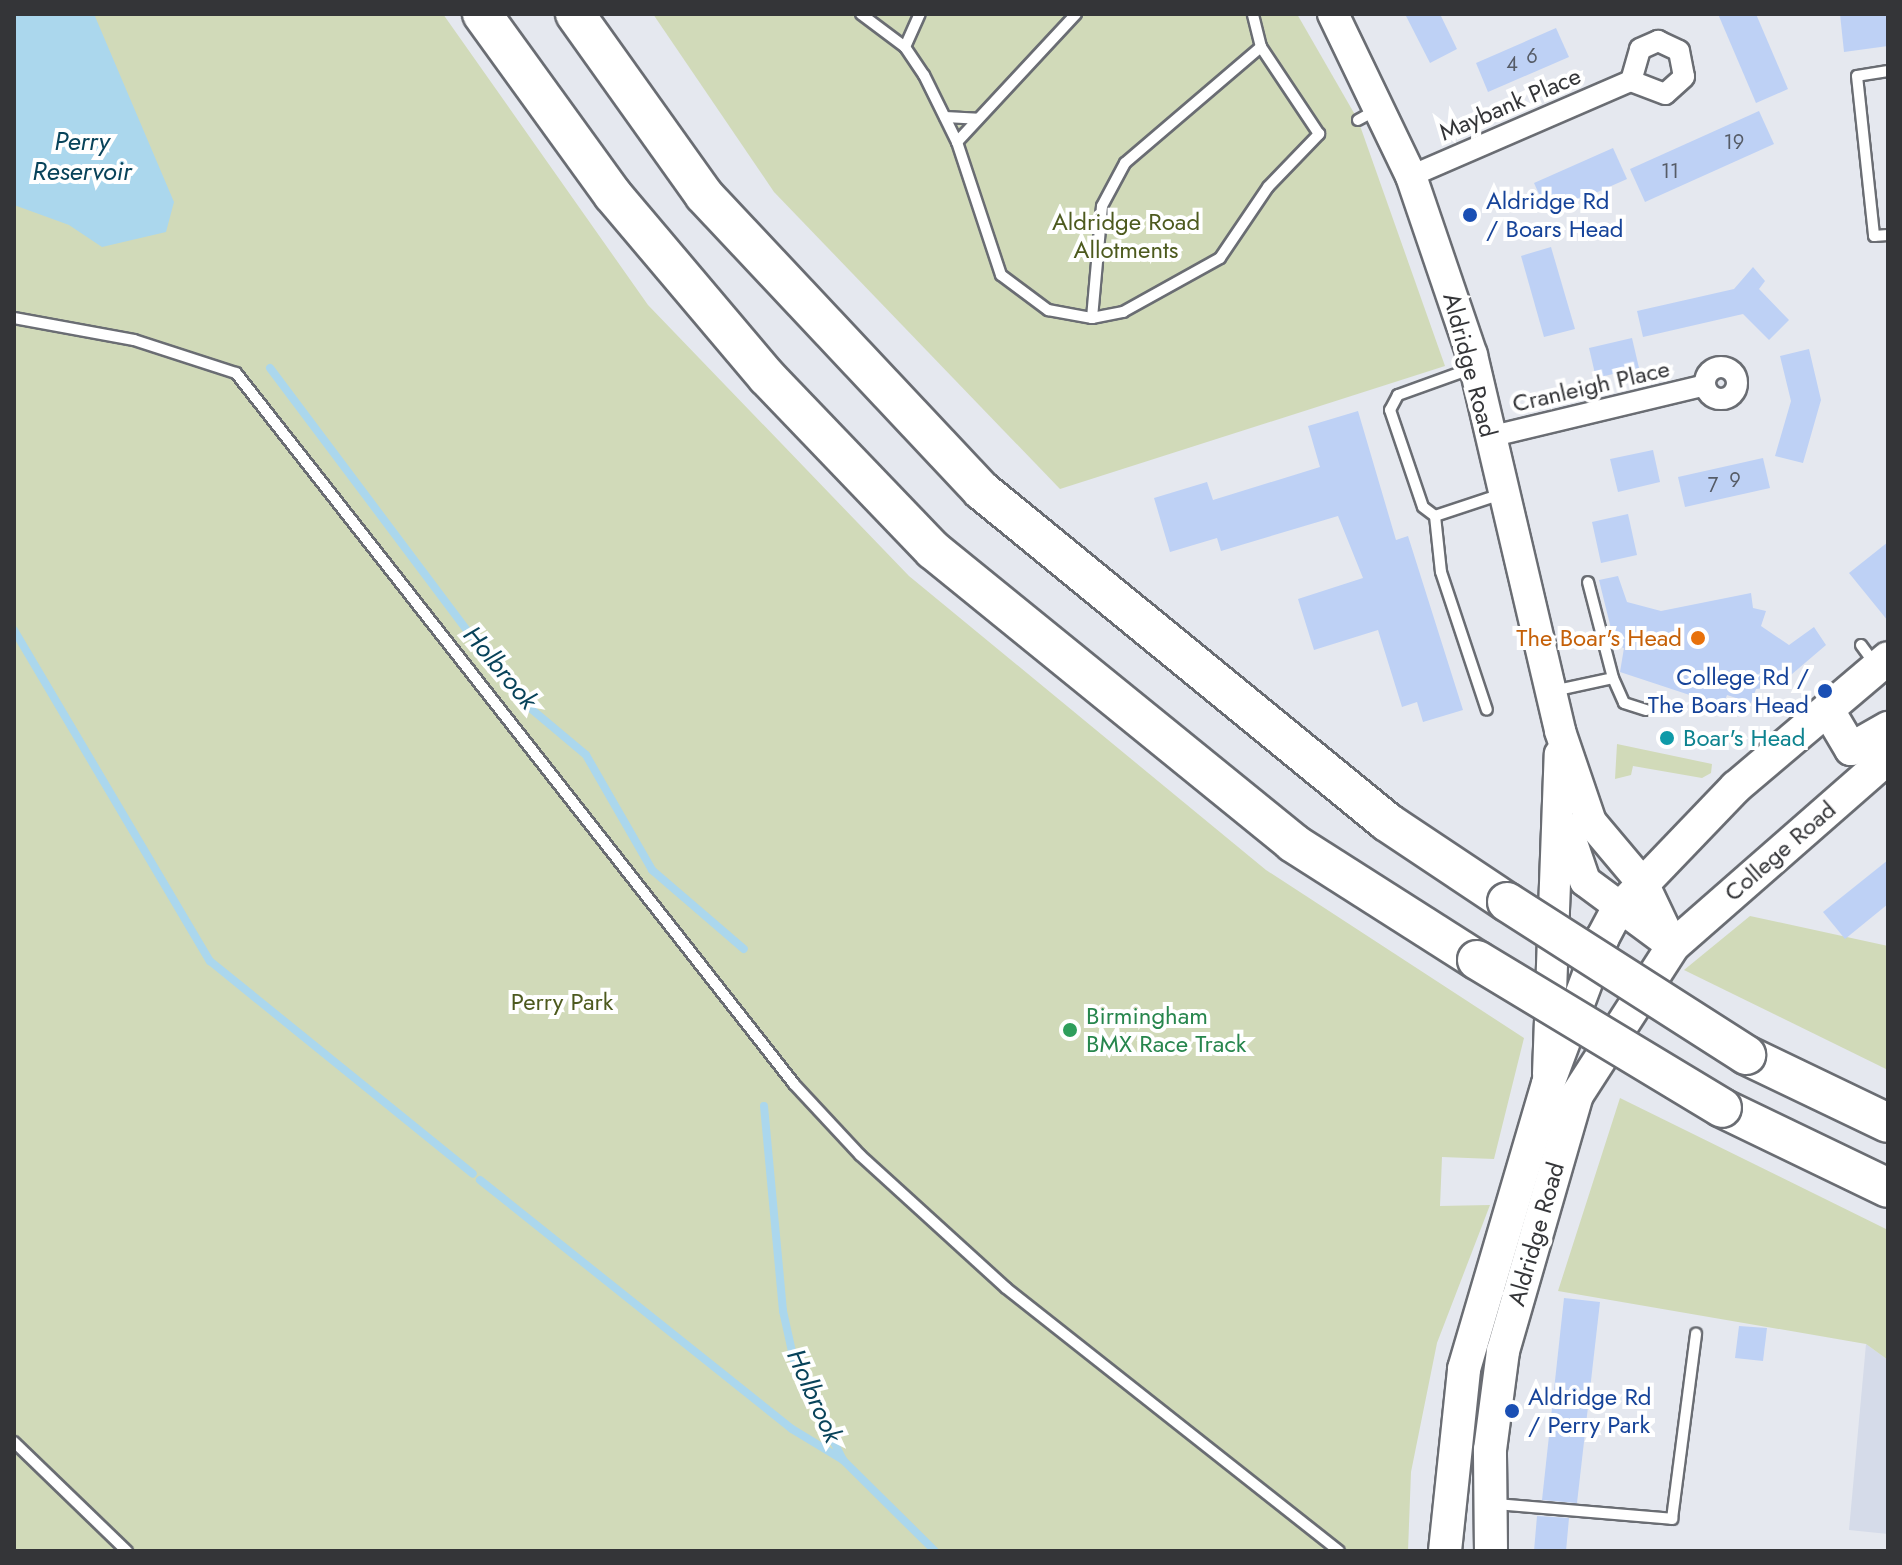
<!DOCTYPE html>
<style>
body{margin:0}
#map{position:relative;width:1902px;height:1565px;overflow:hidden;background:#e5e8ef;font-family:Jost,sans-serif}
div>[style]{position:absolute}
.built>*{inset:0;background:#d5dbe9}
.green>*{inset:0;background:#d1dab9}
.water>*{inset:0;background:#abd7ed}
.stream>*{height:8px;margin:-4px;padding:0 4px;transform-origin:4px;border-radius:4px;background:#abd7ed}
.building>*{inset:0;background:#bed1f5}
.roads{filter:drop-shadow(2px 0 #6a6d73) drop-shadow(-2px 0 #6a6d73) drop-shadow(0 2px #6a6d73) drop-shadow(0 -2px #6a6d73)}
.lane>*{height:10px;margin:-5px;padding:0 5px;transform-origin:5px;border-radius:5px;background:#fff}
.street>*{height:20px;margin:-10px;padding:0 10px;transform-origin:10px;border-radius:10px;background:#fff}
.street>.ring{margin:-10px;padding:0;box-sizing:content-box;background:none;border:20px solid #fff;border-radius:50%}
.secondary>*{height:30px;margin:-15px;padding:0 15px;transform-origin:15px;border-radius:15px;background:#fff}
.primary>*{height:32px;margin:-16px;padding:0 16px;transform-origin:16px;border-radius:16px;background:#fff}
.highway>*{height:38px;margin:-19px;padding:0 19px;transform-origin:19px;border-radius:19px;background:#fff}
.bridges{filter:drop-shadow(2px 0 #6a6d73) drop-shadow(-2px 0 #6a6d73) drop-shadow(0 2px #6a6d73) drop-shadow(0 -2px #6a6d73)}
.highway-bridge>*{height:38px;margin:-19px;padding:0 19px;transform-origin:19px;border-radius:19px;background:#fff}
.dots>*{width:22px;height:22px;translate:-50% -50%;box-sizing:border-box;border:4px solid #fff;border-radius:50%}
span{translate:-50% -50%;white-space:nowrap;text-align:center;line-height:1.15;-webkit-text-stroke:8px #fff;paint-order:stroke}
.number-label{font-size:20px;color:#565c67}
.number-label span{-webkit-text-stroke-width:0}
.street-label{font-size:24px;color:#343538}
.transit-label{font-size:24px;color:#164399}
.left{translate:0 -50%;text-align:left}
.right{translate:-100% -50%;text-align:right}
.park-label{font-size:24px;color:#4d5a1e}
.food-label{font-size:24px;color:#c56008}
.culture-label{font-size:24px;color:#0d838f}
.leisure-label{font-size:24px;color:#27864d}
.water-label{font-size:26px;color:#08435a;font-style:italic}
.frame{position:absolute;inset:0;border:16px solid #343538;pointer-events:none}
</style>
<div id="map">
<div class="built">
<div style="clip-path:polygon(1866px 1344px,1888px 1360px,1888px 1534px,1849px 1530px)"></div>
</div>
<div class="green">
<div style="clip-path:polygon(14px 14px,443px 14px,648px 305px,909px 576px,1266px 870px,1524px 1038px,1494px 1159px,1442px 1157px,1440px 1206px,1490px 1205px,1437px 1343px,1411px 1472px,1408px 1551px,14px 1551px)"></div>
<div style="clip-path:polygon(653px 14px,1297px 14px,1358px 120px,1445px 366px,1060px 489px,774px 192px)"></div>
<div style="clip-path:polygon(1617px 744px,1712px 764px,1711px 773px,1702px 778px,1633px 766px,1631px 775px,1615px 779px)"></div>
<div style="clip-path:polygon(1750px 916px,1888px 946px,1888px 1070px,1684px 970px)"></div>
<div style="clip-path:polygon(1620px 1098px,1888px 1230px,1888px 1360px,1866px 1344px,1558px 1291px)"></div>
</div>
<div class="water">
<div style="clip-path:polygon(14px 14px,94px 14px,174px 202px,166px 232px,102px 247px,69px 225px,14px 205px)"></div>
</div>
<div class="stream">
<div style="left:270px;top:368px;width:411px;rotate:53.1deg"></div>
<div style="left:517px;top:697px;width:90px;rotate:40deg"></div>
<div style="left:586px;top:755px;width:133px;rotate:60.1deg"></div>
<div style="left:652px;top:870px;width:121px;rotate:40.7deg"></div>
<div style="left:14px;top:630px;width:385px;rotate:59.4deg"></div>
<div style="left:210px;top:961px;width:338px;rotate:39deg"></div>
<div style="left:764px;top:1106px;width:206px;rotate:84.7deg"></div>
<div style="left:783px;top:1311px;width:55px;rotate:77.5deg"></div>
<div style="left:795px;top:1365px;width:106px;rotate:63.2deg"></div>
<div style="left:843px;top:1460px;width:129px;rotate:44.7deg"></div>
<div style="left:480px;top:1180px;width:399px;rotate:38.6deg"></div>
<div style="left:792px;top:1429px;width:60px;rotate:31.3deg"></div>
</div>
<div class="building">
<div style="clip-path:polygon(1405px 14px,1440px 14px,1457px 49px,1430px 63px)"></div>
<div style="clip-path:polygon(1718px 14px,1756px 14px,1788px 89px,1756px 103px)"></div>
<div style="clip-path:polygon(1840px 14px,1888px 14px,1888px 46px,1844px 52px)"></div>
<div style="clip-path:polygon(1556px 28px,1569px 57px,1488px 92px,1476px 63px)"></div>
<div style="clip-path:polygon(1759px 111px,1774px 144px,1645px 202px,1630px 169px)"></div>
<div style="clip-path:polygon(1613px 148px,1627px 179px,1548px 214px,1534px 183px)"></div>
<div style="clip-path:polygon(1551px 247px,1575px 329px,1544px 337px,1521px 256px)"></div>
<div style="clip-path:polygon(1753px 267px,1765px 281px,1759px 289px,1789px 320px,1769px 340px,1743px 314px,1643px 337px,1637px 311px,1734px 289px)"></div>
<div style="clip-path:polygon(1632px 338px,1639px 368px,1596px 378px,1589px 348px)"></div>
<div style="clip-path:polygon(1809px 349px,1821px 400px,1803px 463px,1775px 456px,1791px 401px,1780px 356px)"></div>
<div style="clip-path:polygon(1358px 411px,1396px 540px,1408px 536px,1463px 710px,1423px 722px,1417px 702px,1402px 707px,1378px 630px,1314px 650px,1298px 599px,1363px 578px,1338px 516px,1221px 551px,1217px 538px,1170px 552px,1154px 498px,1207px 482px,1213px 500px,1320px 467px,1308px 426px)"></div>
<div style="clip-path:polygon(1653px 450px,1660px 482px,1618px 492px,1610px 459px)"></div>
<div style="clip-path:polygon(1763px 458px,1770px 488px,1685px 507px,1678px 477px)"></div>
<div style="clip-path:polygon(1628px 514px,1637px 555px,1601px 563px,1592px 522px)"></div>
<div style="clip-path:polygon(1888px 542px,1888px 621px,1849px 573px)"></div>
<div style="clip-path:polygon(1618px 576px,1627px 602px,1661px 611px,1751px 593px,1753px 608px,1766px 611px,1761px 626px,1789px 645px,1814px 627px,1826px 645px,1778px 686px,1756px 689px,1751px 703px,1727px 695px,1723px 706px,1620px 672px,1624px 648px,1615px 645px,1599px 580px)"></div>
<div style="clip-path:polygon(1888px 860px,1888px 904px,1845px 939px,1823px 912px)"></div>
<div style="clip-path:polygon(1564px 1298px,1600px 1302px,1577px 1503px,1542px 1500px)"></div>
<div style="clip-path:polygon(1739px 1326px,1767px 1328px,1763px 1361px,1735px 1358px)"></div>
<div style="clip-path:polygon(1537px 1516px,1569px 1518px,1566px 1551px,1534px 1551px)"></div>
</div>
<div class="roads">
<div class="lane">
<div style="left:861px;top:14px;width:55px;rotate:36.9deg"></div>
<div style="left:905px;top:47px;width:34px;rotate:56deg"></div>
<div style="left:924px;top:75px;width:75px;rotate:63.8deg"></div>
<div style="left:957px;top:142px;width:140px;rotate:71.7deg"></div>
<div style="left:1001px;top:275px;width:59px;rotate:36.7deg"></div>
<div style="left:1048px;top:310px;width:45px;rotate:10.3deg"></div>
<div style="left:1092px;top:318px;width:32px;rotate:-11deg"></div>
<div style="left:1123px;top:312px;width:111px;rotate:-29.1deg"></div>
<div style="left:1220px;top:258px;width:86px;rotate:-55.9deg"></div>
<div style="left:1268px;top:187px;width:74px;rotate:-46.1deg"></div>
<div style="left:1319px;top:134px;width:105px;rotate:-123.7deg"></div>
<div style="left:1261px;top:47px;width:34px;rotate:-104deg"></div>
<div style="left:905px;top:47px;width:36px;rotate:-66deg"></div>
<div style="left:1888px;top:71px;width:31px;rotate:171deg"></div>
<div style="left:1857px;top:76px;width:161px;rotate:83.9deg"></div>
<div style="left:1874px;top:236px;width:14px;rotate:-4deg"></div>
<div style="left:945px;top:117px;width:33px;rotate:3deg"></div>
<div style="left:1358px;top:120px;width:21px;rotate:-29deg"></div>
<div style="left:957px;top:142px;width:175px;rotate:-47.1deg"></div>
<div style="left:14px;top:318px;width:122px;rotate:10.4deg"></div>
<div style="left:134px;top:340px;width:107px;rotate:17.9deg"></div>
<div style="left:236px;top:373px;width:904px;rotate:51.87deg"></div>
<div style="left:794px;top:1084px;width:97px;rotate:47.1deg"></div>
<div style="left:860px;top:1155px;width:197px;rotate:42.3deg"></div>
<div style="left:1006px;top:1288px;width:424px;rotate:38.3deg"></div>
<div style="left:1092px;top:318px;width:112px;rotate:-84.9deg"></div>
<div style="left:1102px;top:206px;width:49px;rotate:-61.9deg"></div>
<div style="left:1125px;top:163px;width:179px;rotate:-40.5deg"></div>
<div style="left:1473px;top:368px;width:80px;rotate:160.2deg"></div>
<div style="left:1398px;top:395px;width:17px;rotate:118deg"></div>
<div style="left:1390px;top:410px;width:102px;rotate:71.2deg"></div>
<div style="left:1423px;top:507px;width:15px;rotate:37deg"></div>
<div style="left:1435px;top:516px;width:70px;rotate:-18.4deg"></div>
<div style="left:1435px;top:516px;width:56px;rotate:83.9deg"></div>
<div style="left:1441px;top:572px;width:145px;rotate:71.6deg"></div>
<div style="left:1861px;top:645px;width:22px;rotate:54deg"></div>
<div style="left:1613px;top:678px;width:27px;rotate:66deg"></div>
<div style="left:1624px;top:703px;width:23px;rotate:18deg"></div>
<div style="left:1553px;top:691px;width:61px;rotate:-12.2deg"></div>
<div style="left:1613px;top:678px;width:99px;rotate:-104.6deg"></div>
<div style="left:14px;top:1442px;width:157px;rotate:44deg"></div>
<div style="left:1495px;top:1504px;width:178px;rotate:4.8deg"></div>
<div style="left:1672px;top:1519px;width:187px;rotate:-82.6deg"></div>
</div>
<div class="street">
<div style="left:1411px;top:176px;width:240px;rotate:-23.4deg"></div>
<div style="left:1631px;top:81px;width:33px;rotate:-74deg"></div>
<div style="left:1640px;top:49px;width:20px;rotate:-24deg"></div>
<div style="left:1658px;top:41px;width:23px;rotate:25deg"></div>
<div style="left:1679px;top:51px;width:26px;rotate:79deg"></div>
<div style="left:1684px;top:77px;width:25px;rotate:138deg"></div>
<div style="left:1665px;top:94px;width:36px;rotate:-159deg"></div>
<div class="ring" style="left:1705px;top:367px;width:12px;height:12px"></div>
<div style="left:1489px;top:437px;width:222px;rotate:-13.5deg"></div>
</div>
<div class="secondary">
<div style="left:1333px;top:14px;width:180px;rotate:64.3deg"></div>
<div style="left:1411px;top:176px;width:189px;rotate:71.2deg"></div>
<div style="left:1472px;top:355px;width:386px;rotate:76.8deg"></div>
<div style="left:1560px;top:731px;width:96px;rotate:71.2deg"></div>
<div style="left:1591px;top:822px;width:82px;rotate:49.9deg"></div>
<div style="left:1644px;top:885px;width:68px;rotate:64.6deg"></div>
<div style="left:1567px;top:828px;width:56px;rotate:71.2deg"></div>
<div style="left:1585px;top:881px;width:109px;rotate:36.5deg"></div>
<div style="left:1548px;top:1074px;width:320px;rotate:-87.9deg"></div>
</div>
<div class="primary">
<div style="left:1829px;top:712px;width:43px;rotate:59.3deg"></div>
<div style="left:1851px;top:749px;width:43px;rotate:-29.6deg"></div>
<div style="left:1445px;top:1551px;width:183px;rotate:-84deg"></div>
<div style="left:1464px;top:1369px;width:297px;rotate:-73.6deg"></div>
<div style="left:1548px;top:1084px;width:157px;rotate:-69.5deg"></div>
<div style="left:1603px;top:937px;width:30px;rotate:-62deg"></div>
<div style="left:1617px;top:911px;width:172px;rotate:-46.2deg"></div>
<div style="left:1736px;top:787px;width:199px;rotate:-40.3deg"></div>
<div style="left:1491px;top:1551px;width:101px;rotate:-90.6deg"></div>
<div style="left:1490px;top:1450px;width:100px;rotate:-82.5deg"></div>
<div style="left:1503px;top:1351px;width:266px;rotate:-73.9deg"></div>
<div style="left:1577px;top:1095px;width:177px;rotate:-57.2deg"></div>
<div style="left:1673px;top:946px;width:286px;rotate:-41.2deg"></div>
</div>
<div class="highway">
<div style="left:482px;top:14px;width:223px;rotate:54.1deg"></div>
<div style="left:613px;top:195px;width:238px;rotate:49.8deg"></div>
<div style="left:767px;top:377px;width:240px;rotate:46.2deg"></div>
<div style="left:933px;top:550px;width:464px;rotate:39.1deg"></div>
<div style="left:1293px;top:843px;width:218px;rotate:32.5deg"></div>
<div style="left:575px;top:14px;width:222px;rotate:54.5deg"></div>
<div style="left:704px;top:195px;width:405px;rotate:46.8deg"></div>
<div style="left:981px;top:490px;width:524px;rotate:39.27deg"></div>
<div style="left:1387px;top:822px;width:144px;rotate:33.7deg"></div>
<div style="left:1746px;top:1055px;width:157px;rotate:25.6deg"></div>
<div style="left:1722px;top:1108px;width:184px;rotate:25.7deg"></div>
</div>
</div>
<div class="bridges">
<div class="highway-bridge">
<div style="left:1507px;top:902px;width:284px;rotate:32.6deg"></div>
<div style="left:1477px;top:960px;width:286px;rotate:31.1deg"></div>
</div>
</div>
<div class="dots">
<div style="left:1470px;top:215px;background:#1a4fb4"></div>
<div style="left:1698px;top:638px;background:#e8710a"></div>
<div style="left:1825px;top:691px;background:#1a4fb4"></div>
<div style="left:1667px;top:738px;background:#0f9aa8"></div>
<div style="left:1070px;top:1030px;background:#2e9e5b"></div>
<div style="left:1512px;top:1411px;background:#1a4fb4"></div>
</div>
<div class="number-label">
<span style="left:1532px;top:56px">6</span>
<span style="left:1512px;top:64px">4</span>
<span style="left:1734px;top:142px">19</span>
<span style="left:1670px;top:171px">11</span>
<span style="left:1735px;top:480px">9</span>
<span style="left:1713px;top:485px">7</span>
</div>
<div class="street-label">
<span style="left:1510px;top:104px;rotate:-23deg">Maybank Place</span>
<span style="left:1470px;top:365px;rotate:75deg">Aldridge Road</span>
<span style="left:1591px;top:386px;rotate:-13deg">Cranleigh Place</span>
<span style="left:1780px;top:851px;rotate:-41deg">College Road</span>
<span style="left:1536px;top:1234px;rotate:-74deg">Aldridge Road</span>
</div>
<div class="transit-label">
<span class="left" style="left:1486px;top:215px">Aldridge Rd<br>/ Boars Head</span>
<span class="right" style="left:1809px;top:691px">College Rd /<br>The Boars Head</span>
<span class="left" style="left:1528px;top:1411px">Aldridge Rd<br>/ Perry Park</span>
</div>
<div class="park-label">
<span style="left:1126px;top:236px">Aldridge Road<br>Allotments</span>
<span style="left:562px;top:1002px">Perry Park</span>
</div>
<div class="food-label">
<span class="right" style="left:1682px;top:638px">The Boar's Head</span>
</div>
<div class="culture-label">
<span class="left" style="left:1683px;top:738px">Boar's Head</span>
</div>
<div class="leisure-label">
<span class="left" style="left:1086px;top:1030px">Birmingham<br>BMX Race Track</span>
</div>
<div class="water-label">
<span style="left:82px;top:157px">Perry<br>Reservoir</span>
<span style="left:500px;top:668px;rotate:50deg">Holbrook</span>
<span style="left:814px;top:1396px;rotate:66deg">Holbrook</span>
</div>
<div class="frame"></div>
</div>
